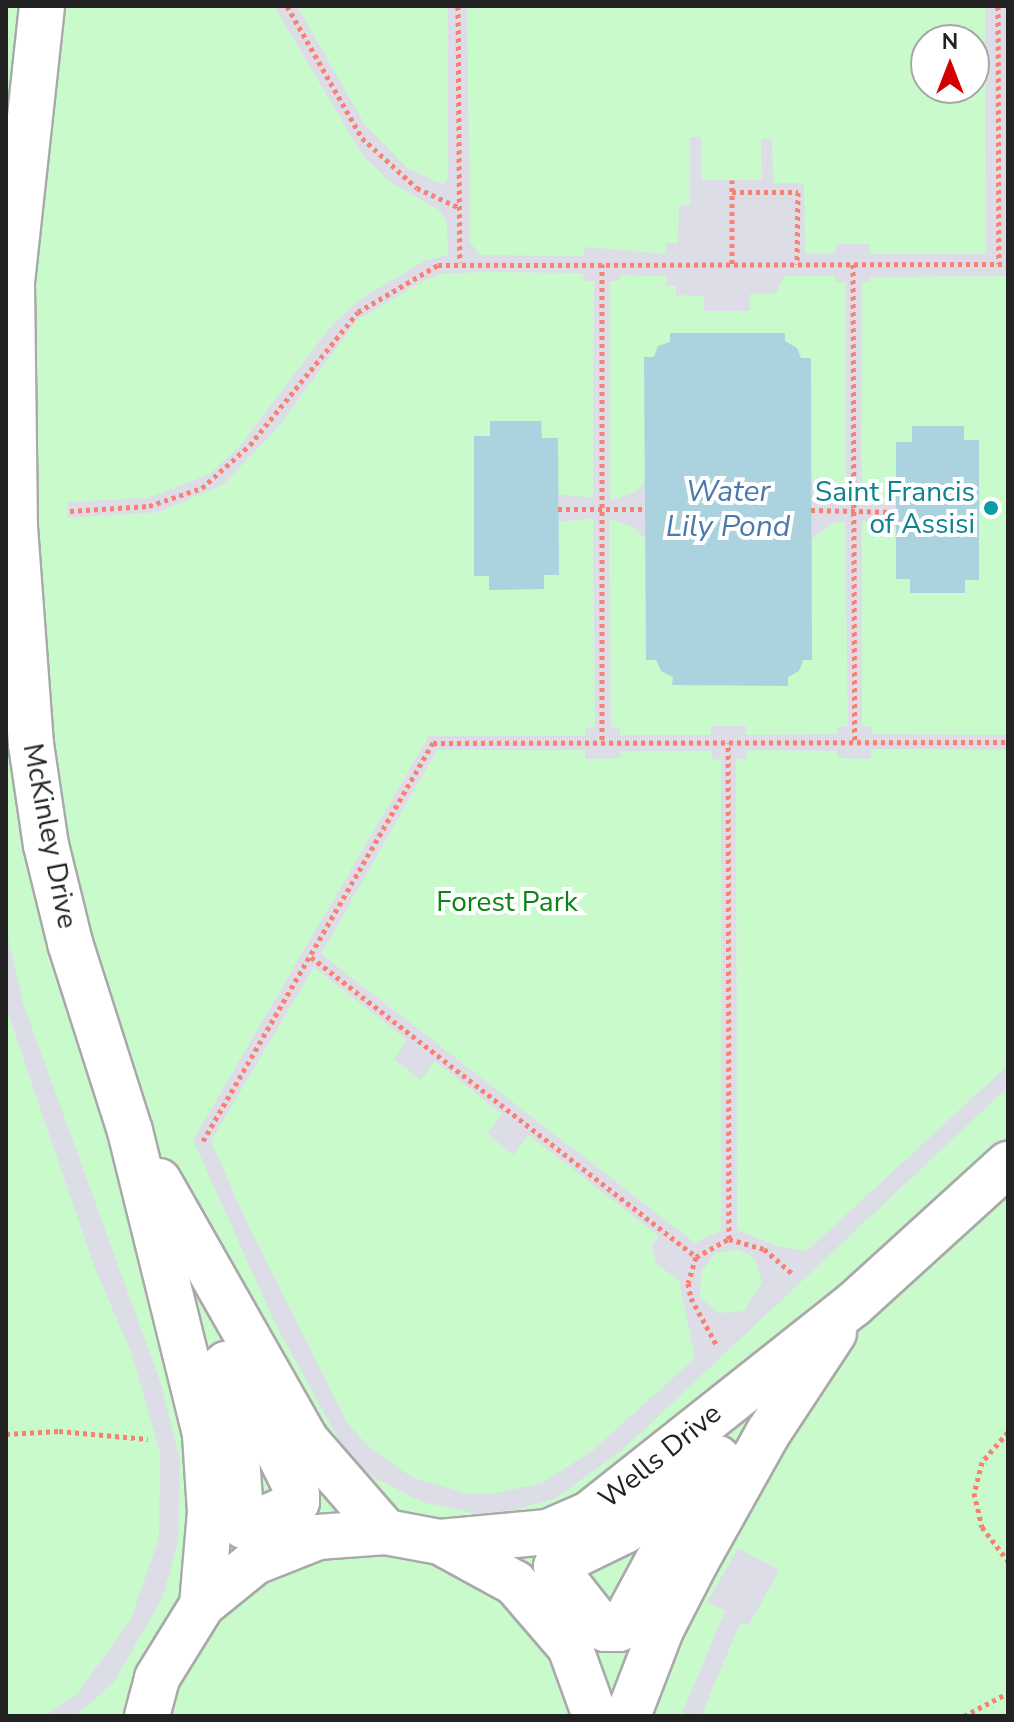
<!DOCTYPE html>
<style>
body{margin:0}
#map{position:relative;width:1014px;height:1722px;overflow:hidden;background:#f2efe9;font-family:"Nunito Sans",sans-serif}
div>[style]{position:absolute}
.park>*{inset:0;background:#c8facc}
.plaza>*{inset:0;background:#dddde8}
.water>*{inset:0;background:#aad3df}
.path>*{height:5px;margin-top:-2.5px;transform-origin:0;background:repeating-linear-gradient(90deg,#fa8072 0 4px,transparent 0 8px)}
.roads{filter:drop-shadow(2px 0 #a9a9a9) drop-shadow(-2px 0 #a9a9a9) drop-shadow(0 2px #a9a9a9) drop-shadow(0 -2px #a9a9a9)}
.pedestrian>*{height:42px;margin:-21px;padding:0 21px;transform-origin:21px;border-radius:21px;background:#fff}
.minor>*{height:44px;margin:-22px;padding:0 22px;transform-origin:22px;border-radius:22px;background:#fff}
.dots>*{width:22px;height:22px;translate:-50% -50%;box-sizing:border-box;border:4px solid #fff;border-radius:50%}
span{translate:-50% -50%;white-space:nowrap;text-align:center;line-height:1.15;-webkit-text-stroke:8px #fff;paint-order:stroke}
.culture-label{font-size:28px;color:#0d838f}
.right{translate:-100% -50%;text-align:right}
.street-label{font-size:28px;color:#222}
.park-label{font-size:28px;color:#0c8416}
.water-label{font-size:30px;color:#4a7aab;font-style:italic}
.frame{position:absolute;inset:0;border:8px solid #222;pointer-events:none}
.north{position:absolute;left:910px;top:24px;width:80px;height:80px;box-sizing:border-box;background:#fff;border:2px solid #a7a7a7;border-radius:50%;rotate:0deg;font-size:22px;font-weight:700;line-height:32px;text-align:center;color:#222}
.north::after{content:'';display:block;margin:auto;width:28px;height:36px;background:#d40000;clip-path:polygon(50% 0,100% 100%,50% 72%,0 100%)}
</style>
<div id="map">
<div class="park">
<div style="clip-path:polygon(evenodd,6px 6px,1008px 6px,1008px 1716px,6px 1716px,6px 6px,926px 40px,974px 40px,974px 88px,926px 88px,926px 40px)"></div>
</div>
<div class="plaza">
<div style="clip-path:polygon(evenodd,274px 6px,297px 6px,365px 125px,408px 169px,443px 184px,448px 179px,448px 6px,467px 6px,470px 242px,480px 255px,584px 256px,585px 247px,666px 254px,666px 243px,678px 243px,679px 206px,690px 205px,690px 137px,701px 137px,701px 180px,762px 180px,761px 139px,772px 139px,773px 183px,804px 183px,805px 253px,836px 253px,836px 244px,870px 244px,870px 254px,986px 254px,985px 6px,1008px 6px,1008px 276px,870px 277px,870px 282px,862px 282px,861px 427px,862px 502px,896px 499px,896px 527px,862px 521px,862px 726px,871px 727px,872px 734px,1008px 735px,1008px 750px,872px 749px,871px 759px,837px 758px,837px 751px,746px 750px,746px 759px,736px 759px,737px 1230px,776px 1246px,807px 1251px,1008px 1065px,1008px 1087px,620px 1452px,554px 1499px,505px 1512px,478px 1514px,422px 1502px,371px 1476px,344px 1449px,277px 1327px,193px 1140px,429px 736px,585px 736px,585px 729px,595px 727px,593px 518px,558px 522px,558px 494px,593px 498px,594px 281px,584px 281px,583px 273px,480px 272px,441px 274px,423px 281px,357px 320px,278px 427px,224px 484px,159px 512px,67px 518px,68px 502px,148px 498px,210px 474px,241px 445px,331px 326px,358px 301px,424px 261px,448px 255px,447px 223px,440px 211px,389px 181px,363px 156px,274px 6px,620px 275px,666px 276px,666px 286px,676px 286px,676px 295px,704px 296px,704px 311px,750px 311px,750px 294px,776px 293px,784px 276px,835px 276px,835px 282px,846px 282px,846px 499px,834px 498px,811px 481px,812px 539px,832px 523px,845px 521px,848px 726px,837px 727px,837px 734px,746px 735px,746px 726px,711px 726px,711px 735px,620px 735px,620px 728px,611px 727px,609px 519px,634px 527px,645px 539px,645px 482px,634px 493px,610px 500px,610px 281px,620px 281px,620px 275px,274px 6px,437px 750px,585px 750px,585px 759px,621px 758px,620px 751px,712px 751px,712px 759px,721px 760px,721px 1231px,695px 1243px,321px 954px,437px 750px,274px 6px,314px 967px,407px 1040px,394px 1059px,421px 1080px,435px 1061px,502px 1114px,487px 1133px,513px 1155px,529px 1135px,659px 1236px,652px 1245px,656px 1264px,679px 1280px,695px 1358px,591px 1452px,542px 1483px,492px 1494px,466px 1493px,413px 1478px,367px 1445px,346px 1421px,245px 1219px,211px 1141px,314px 967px,274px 6px,739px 1249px,755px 1259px,762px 1282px,744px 1311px,719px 1313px,700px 1297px,701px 1272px,715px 1253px,739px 1249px)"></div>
<div style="clip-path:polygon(6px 928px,23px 1003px,161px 1384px,180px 1459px,178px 1543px,162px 1599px,113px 1683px,75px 1716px,45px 1716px,77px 1694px,130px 1621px,159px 1538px,160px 1453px,132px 1354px,94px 1266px,6px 1007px)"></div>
<div style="clip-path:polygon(738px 1548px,779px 1570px,749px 1625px,740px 1623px,701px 1716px,681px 1716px,725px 1611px,707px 1602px)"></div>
</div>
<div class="water">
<div style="clip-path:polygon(670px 333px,785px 333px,785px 341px,797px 348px,801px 358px,811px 358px,812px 660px,803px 660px,799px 671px,788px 677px,788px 686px,672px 685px,673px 677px,661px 671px,656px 660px,646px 660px,644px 357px,654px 357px,658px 346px,670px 342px)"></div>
<div style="clip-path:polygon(490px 421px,541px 421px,542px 438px,558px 438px,559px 575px,544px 575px,544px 589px,489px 590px,489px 576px,474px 576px,474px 436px,490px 436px)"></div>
<div style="clip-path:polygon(912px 426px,964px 426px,964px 440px,979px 440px,979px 580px,965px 580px,965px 593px,910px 593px,910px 579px,896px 579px,896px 442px,912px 442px)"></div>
</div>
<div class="path">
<div style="left:287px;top:6px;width:152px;rotate:60.4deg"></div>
<div style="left:362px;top:138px;width:74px;rotate:42.3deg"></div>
<div style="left:417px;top:188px;width:45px;rotate:24.9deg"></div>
<div style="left:458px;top:6px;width:256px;rotate:89.6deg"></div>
<div style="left:998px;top:6px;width:258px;rotate:89.8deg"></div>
<div style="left:732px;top:180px;width:84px;rotate:90deg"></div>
<div style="left:732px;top:192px;width:66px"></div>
<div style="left:798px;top:192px;width:72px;rotate:90.8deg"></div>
<div style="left:602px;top:264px;width:479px;rotate:90deg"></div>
<div style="left:853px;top:264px;width:478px;rotate:89.8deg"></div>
<div style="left:558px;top:509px;width:87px"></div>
<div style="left:811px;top:510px;width:85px;rotate:1.3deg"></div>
<div style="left:70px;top:511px;width:79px;rotate:-3.6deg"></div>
<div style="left:149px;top:506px;width:56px;rotate:-18.8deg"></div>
<div style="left:202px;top:488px;width:64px;rotate:-41.9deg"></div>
<div style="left:250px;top:445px;width:171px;rotate:-50.9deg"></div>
<div style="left:358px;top:312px;width:93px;rotate:-30.4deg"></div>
<div style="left:438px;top:265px;width:570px;rotate:-0.1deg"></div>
<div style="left:311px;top:957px;width:488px;rotate:37.9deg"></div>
<div style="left:696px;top:1257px;width:38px;rotate:-29deg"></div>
<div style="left:729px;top:1239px;width:496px;rotate:-90.1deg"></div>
<div style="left:203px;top:1141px;width:460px;rotate:-60deg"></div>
<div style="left:433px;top:743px;width:575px;rotate:-0.1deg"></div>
<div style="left:729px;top:1239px;width:36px;rotate:16deg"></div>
<div style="left:764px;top:1249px;width:38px;rotate:41deg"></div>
<div style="left:696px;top:1257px;width:27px;rotate:107deg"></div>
<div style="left:688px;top:1283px;width:15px;rotate:79deg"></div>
<div style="left:691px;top:1298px;width:52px;rotate:61.5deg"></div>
<div style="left:1008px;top:1432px;width:40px;rotate:131deg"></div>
<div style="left:982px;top:1462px;width:32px;rotate:104deg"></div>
<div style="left:974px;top:1493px;width:35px;rotate:77deg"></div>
<div style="left:982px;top:1527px;width:43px;rotate:52.6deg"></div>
<div style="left:6px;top:1434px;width:53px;rotate:-3.2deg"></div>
<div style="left:59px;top:1431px;width:89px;rotate:5.1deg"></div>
<div style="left:964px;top:1716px;width:50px;rotate:-27.6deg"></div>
</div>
<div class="roads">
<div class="pedestrian">
<div style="left:226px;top:1363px;width:7px;rotate:16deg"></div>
<div style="left:233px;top:1365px;width:144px;rotate:63.3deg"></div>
<div style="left:298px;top:1494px;width:8px;rotate:90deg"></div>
<div style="left:298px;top:1502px;width:60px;rotate:155.6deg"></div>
<div style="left:243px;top:1527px;width:98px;rotate:-94.1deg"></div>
<div style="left:236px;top:1429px;width:63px;rotate:-104.7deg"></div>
<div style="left:220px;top:1368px;width:8px;rotate:-40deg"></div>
<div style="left:718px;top:1457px;width:6px;rotate:45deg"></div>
<div style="left:722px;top:1461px;width:14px;rotate:120deg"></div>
<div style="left:715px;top:1473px;width:83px;rotate:125.2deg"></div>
<div style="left:667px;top:1541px;width:101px;rotate:118.3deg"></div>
<div style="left:619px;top:1630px;width:14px;rotate:180deg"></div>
<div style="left:605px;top:1630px;width:81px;rotate:-128deg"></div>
<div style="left:555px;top:1566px;width:78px;rotate:-25.9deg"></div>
<div style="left:625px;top:1532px;width:119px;rotate:-38.9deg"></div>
</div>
<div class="minor">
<div style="left:42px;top:6px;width:280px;rotate:96.2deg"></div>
<div style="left:12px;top:284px;width:243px;rotate:89.3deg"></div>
<div style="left:15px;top:527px;width:218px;rotate:85.8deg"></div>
<div style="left:31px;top:744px;width:102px;rotate:81.6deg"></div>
<div style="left:46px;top:845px;width:101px;rotate:76.2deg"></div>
<div style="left:70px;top:943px;width:197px;rotate:72.3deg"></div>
<div style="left:130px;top:1131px;width:313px;rotate:76.1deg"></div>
<div style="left:205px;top:1435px;width:77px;rotate:86.3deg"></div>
<div style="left:210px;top:1512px;width:93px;rotate:94.9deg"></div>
<div style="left:159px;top:1181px;width:298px;rotate:60.4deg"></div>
<div style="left:306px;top:1440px;width:122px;rotate:49deg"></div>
<div style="left:440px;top:1542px;width:108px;rotate:-5.3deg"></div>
<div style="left:548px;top:1532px;width:45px;rotate:-23.7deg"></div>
<div style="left:589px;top:1514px;width:337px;rotate:-38.4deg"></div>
<div style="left:853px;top:1305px;width:210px;rotate:-42.3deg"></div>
<div style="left:147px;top:1716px;width:39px;rotate:-75deg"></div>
<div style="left:157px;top:1678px;width:86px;rotate:-58.3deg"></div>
<div style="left:202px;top:1605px;width:68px;rotate:-39.1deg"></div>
<div style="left:255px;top:1562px;width:68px;rotate:-21.6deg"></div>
<div style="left:318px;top:1537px;width:68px;rotate:-4.2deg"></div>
<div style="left:386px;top:1532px;width:55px;rotate:10.5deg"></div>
<div style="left:440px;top:1542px;width:85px;rotate:28.7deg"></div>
<div style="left:515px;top:1583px;width:84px;rotate:49.3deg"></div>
<div style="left:570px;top:1647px;width:73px;rotate:70.1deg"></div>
<div style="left:628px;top:1716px;width:92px;rotate:-69deg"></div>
<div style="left:661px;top:1630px;width:79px;rotate:-62.8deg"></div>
<div style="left:697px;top:1560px;width:145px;rotate:-60.8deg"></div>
<div style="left:768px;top:1433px;width:120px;rotate:-56.6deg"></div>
</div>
</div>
<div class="dots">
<div style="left:991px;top:508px;background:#0f9aa8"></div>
</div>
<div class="culture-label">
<span class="right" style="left:975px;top:508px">Saint Francis<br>of Assisi</span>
</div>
<div class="street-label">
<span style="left:50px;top:836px;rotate:79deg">McKinley Drive</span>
<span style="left:660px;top:1456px;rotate:-39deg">Wells Drive</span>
</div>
<div class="park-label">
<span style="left:507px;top:902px">Forest Park</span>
</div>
<div class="water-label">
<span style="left:728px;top:509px">Water<br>Lily Pond</span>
</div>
<div class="frame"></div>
<div class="north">N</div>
</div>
